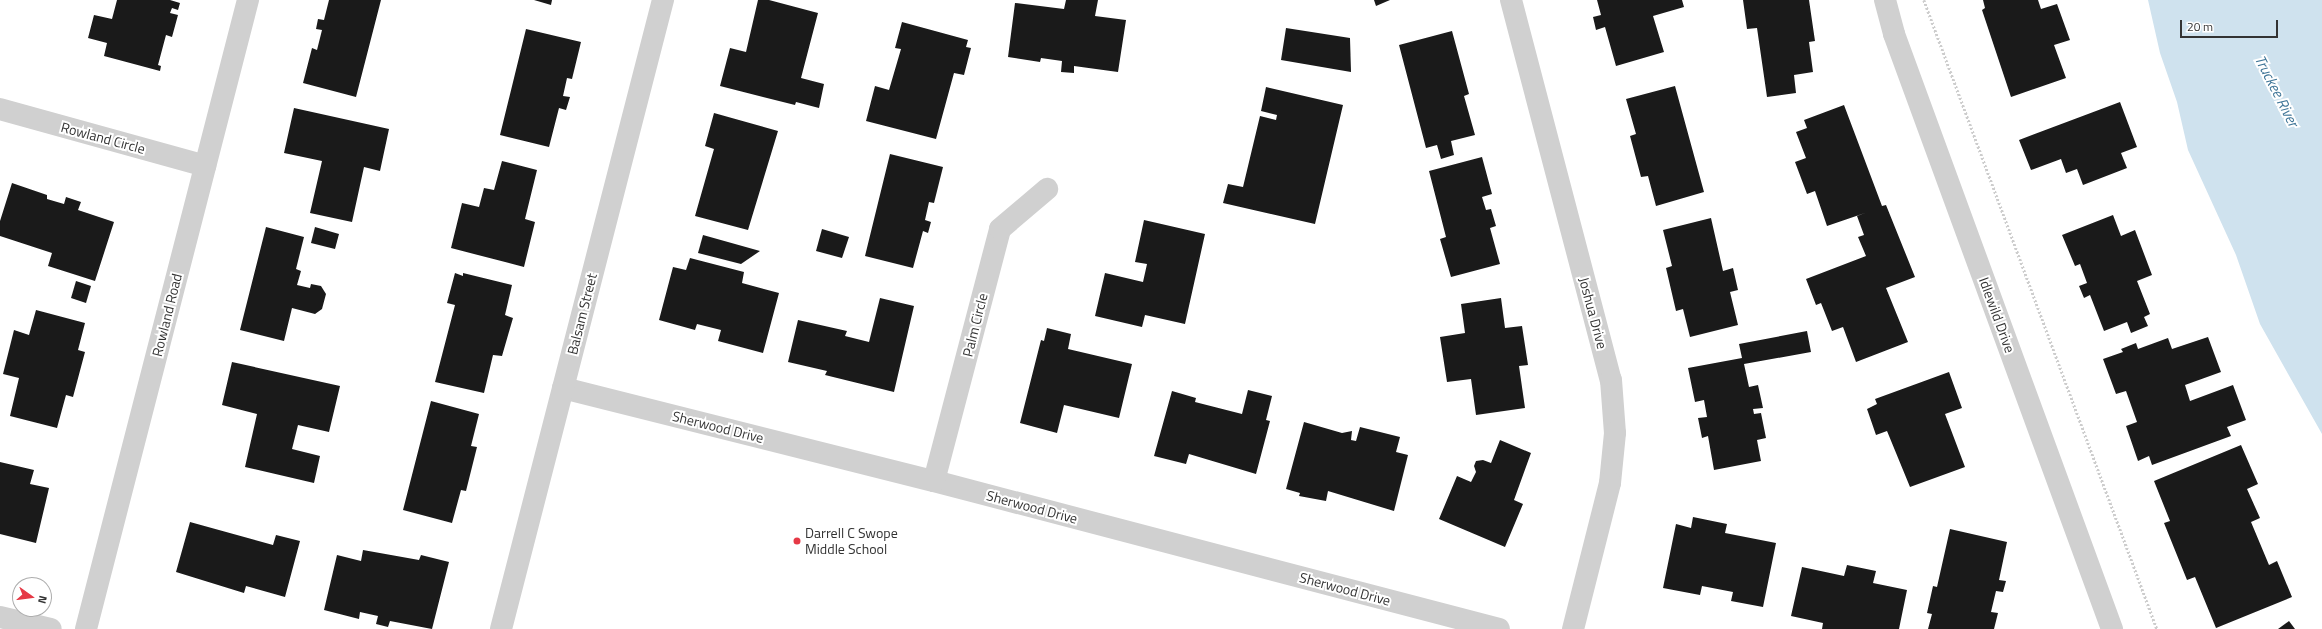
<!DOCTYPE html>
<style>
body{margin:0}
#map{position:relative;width:2322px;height:629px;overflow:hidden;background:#fff;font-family:"Titillium Web",sans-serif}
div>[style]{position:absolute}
.water>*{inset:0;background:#cfe2ee}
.building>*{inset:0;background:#1a1a1a}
.path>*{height:2.5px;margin-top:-1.25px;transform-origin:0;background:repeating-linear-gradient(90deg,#cdcdcd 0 2px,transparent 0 4px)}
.minor>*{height:22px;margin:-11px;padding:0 11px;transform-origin:11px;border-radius:11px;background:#d0d0d0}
.tertiary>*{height:22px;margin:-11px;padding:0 11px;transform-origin:11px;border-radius:11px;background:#d0d0d0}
.dots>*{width:11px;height:11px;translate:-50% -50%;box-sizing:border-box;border:2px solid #fff;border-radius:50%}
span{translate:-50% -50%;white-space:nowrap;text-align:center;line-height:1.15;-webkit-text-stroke:4px #fff;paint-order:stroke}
.street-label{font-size:14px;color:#333}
.poi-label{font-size:14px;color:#333}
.left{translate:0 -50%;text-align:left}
.water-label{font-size:15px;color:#3f7597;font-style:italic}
.north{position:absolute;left:12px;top:577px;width:40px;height:40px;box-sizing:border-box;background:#fff;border:1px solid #adadad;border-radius:50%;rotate:104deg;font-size:11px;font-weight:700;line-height:16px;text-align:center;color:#333}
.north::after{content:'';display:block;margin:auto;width:14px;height:18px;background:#e63946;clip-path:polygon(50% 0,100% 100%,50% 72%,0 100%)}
.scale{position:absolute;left:2180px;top:20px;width:98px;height:18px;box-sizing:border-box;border:2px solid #333;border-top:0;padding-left:5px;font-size:12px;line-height:14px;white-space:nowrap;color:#333;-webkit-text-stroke:3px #fff;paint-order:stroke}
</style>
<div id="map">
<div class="water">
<div style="clip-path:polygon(2148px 0,2322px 0,2322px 434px,2260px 324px,2236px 255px,2188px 150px,2177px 102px,2160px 53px)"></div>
</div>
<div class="building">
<div style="clip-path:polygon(117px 0,170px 0,180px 3px,178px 10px,172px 8px,170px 13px,178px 15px,172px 37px,166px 35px,158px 65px,161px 66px,160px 71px,104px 56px,107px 43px,88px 38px,94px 15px,112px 19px)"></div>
<div style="clip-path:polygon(329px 0,381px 0,356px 97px,303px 83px,312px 48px,317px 50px,322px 30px,316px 29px,318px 19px,324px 20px)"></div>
<div style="clip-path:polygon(534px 0,552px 0,551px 5px)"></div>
<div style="clip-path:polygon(758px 0,769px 0,818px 13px,801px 78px,824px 84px,819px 108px,796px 102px,795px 105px,720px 86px,730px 48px,746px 52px)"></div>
<div style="clip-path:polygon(1066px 0,1098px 0,1095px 16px,1126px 20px,1118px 72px,1074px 66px,1074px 73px,1061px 72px,1062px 61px,1041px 58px,1040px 62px,1008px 57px,1015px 3px,1064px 9px)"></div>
<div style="clip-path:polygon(1374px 0,1390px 0,1376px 6px)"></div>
<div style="clip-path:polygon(1597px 0,1682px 0,1684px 7px,1653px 16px,1664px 52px,1616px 66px,1605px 27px,1596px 30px,1593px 17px,1601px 15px)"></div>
<div style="clip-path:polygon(1743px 0,1809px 0,1815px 41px,1809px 42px,1813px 72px,1794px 75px,1796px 93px,1767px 97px,1757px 28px,1747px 29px)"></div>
<div style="clip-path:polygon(1983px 0,2038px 0,2041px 9px,2057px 4px,2070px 40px,2054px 45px,2066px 78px,2011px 97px,1982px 10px,1985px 8px)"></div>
<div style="clip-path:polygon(902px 22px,968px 40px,966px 47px,971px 48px,964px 75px,954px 73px,936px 139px,866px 121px,875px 86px,889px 90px,901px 49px,895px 48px)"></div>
<div style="clip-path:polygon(1286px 28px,1350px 38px,1351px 72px,1281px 60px)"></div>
<div style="clip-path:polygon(526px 29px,581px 42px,572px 79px,567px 78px,563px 96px,570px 97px,566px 110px,559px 108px,549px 147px,500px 135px)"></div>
<div style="clip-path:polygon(1452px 31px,1469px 94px,1464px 96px,1475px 135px,1451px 141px,1454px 155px,1441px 159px,1437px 145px,1426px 148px,1399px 45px)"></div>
<div style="clip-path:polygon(1675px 86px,1704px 192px,1656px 206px,1648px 176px,1641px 177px,1630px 136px,1636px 134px,1626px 99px)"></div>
<div style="clip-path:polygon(1266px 87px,1343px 105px,1315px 224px,1223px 203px,1228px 184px,1243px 187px,1260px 116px,1276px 120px,1277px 115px,1261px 111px)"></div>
<div style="clip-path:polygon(2120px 102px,2137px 147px,2121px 153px,2127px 168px,2083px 185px,2077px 169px,2066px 173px,2061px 159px,2031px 170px,2019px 140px)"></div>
<div style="clip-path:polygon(1844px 105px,1882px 206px,1886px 205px,1915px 277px,1886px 288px,1908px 342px,1856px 362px,1843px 327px,1832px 331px,1821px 303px,1816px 305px,1806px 279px,1866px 256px,1858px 237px,1864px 235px,1857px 216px,1865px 213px,1827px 226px,1815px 191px,1807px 194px,1795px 162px,1806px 158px,1796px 132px,1807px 128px,1804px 120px)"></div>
<div style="clip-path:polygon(294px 108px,389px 129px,380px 171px,364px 167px,352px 222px,310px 213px,322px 161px,284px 153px)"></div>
<div style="clip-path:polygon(714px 113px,778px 131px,748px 230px,695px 216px,714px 149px,705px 146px)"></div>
<div style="clip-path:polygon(890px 154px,943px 167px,934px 203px,929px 202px,925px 220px,931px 222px,928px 233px,923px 231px,913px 268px,865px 256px)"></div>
<div style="clip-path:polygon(1482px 157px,1492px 194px,1482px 197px,1486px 210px,1491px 209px,1496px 226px,1490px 228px,1500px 264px,1451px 277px,1440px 239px,1446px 237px,1429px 171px)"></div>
<div style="clip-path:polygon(502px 161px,537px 170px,525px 219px,535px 222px,524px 267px,451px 248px,462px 203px,479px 207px,484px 188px,494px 190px)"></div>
<div style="clip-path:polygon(12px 183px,47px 195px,47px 199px,64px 204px,66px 197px,81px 202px,78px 210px,114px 222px,95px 281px,48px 266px,52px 253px,0 236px,0 221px)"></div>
<div style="clip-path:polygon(2113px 215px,2121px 236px,2135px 230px,2152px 275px,2137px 281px,2150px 314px,2144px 317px,2148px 326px,2131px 333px,2127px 322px,2104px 331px,2090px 295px,2084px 298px,2079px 286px,2087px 283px,2080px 264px,2075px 266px,2062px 235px)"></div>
<div style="clip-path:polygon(1711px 218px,1723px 271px,1733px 268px,1738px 290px,1730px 292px,1738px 325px,1690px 337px,1683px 309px,1676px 311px,1666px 268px,1672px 266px,1663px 230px)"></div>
<div style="clip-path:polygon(1144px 220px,1205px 234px,1185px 324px,1145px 315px,1142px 327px,1095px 316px,1105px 273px,1143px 282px,1147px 264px,1135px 262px)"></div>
<div style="clip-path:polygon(266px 227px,304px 237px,296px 269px,301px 271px,297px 285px,310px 288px,311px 284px,321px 286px,326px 294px,322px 309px,315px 314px,292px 308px,284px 341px,240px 330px)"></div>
<div style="clip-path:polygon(315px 227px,339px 234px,335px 249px,311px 243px)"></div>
<div style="clip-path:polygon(822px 229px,849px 237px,842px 258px,816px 251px)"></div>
<div style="clip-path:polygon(703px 235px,760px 251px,741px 264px,698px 253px)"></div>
<div style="clip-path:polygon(690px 258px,744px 272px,742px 283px,779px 293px,763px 353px,718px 341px,721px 330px,697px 324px,695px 330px,659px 320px,673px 267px,686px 270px)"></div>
<div style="clip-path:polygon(455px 273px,463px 276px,463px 273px,512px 285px,505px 315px,513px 318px,502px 356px,493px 355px,484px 393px,435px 382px,455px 305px,447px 303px)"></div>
<div style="clip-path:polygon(76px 281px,91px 286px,86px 303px,71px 298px)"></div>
<div style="clip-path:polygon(880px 298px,914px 306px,894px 392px,825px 375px,827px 371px,788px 362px,798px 320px,847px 331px,845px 336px,869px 342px)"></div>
<div style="clip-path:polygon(1501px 298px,1505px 328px,1522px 326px,1528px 365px,1519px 366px,1525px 408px,1476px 415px,1471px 379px,1447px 382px,1440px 337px,1465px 333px,1461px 304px)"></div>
<div style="clip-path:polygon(36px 310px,85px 323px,78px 350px,85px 352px,73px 397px,66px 395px,57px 428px,10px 416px,19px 378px,3px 374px,14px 330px,29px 335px)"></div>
<div style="clip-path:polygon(1047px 328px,1071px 334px,1068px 349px,1132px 364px,1119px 418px,1064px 405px,1057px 433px,1020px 423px,1041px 340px,1044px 341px)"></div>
<div style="clip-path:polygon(1807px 331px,1811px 352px,1744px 364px,1749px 387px,1758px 385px,1763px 408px,1753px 409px,1754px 414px,1761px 413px,1766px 438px,1757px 440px,1761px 461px,1714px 470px,1708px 436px,1702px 438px,1698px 418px,1707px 417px,1704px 400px,1695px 402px,1688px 368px,1742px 358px,1739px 344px)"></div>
<div style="clip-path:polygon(2208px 337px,2221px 372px,2185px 385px,2190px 401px,2233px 385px,2246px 420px,2227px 427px,2231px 436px,2152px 465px,2149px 456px,2138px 461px,2126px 426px,2137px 422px,2126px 391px,2116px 394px,2103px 359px,2123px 352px,2121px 349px,2136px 343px,2138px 349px,2168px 338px,2172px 349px)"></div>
<div style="clip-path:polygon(232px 362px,340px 386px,329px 432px,298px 425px,292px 449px,320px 456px,314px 483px,245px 467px,257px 414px,222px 405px)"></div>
<div style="clip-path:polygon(1949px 372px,1962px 408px,1945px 414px,1965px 467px,1910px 487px,1887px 431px,1876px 435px,1867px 409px,1877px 404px,1875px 399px)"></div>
<div style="clip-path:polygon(1248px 390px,1272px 396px,1266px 420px,1270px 421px,1256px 474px,1189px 454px,1186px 464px,1154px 456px,1172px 391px,1196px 398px,1195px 402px,1242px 414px)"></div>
<div style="clip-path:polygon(431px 401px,479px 414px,471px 446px,477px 447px,466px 491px,461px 490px,452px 523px,403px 510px)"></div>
<div style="clip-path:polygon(1304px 422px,1342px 433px,1352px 431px,1351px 440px,1356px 441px,1360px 427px,1400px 437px,1396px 452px,1408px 455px,1394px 511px,1328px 491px,1326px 501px,1299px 496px,1300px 493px,1286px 489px)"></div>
<div style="clip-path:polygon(1500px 440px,1531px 453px,1514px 500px,1523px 504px,1505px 547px,1439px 519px,1457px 476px,1471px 482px,1476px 472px,1474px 466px,1476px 461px,1483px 460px,1491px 463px)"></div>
<div style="clip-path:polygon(2241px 445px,2258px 484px,2247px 489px,2260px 518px,2251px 522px,2269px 565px,2277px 561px,2292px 597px,2216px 628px,2195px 577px,2187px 580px,2164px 523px,2170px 521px,2154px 481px)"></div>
<div style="clip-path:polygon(0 462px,34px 470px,30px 484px,49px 488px,36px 543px,0 534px)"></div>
<div style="clip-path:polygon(1693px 517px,1727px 524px,1725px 533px,1776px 543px,1763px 607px,1731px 601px,1733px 592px,1702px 586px,1700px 595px,1663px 588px,1676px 524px,1691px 528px)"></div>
<div style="clip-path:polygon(190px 522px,273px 545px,276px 535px,300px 541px,285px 597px,246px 586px,244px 593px,176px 572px)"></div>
<div style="clip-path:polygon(1950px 529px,2007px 542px,1999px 580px,2006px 581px,2003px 592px,1996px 591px,1991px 612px,1998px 613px,1994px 629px,1928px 629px,1932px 614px,1927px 613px,1933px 586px,1937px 587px)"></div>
<div style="clip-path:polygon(363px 550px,419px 560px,421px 555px,449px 562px,432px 629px,390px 621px,388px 627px,376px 624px,378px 616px,360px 612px,359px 619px,324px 610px,337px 555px,361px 561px)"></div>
<div style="clip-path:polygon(1847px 565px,1876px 571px,1873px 583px,1907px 590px,1899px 629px,1822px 629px,1823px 623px,1791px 616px,1802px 567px,1844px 576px)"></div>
<div style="clip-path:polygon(2289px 621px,2295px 629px,2278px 629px)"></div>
</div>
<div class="path">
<div style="left:1924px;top:0;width:671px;rotate:69.67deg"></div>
</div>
<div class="minor">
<div style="left:1511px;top:0;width:393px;rotate:75.3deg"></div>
<div style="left:1611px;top:380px;width:53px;rotate:85.7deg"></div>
<div style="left:1615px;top:433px;width:50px;rotate:95.7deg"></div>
<div style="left:1610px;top:483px;width:151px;rotate:104.2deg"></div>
<div style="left:0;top:109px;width:213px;rotate:15.5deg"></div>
<div style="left:563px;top:388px;width:382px;rotate:14.1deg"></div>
<div style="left:934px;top:481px;width:584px;rotate:14.68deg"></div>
<div style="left:934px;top:481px;width:260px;rotate:-75.3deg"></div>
<div style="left:1000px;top:229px;width:62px;rotate:-40.4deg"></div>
<div style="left:0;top:617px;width:52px;rotate:13.2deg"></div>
<div style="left:86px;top:629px;width:650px;rotate:-75.56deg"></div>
<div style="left:501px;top:629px;width:650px;rotate:-75.56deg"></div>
</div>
<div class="tertiary">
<div style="left:1885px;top:0;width:35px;rotate:75deg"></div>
<div style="left:1894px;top:34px;width:634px;rotate:69.88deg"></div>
</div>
<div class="dots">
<div style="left:797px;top:541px;background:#e63946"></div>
</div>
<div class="street-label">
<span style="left:103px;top:138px;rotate:15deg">Rowland Circle</span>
<span style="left:1593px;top:313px;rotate:75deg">Joshua Drive</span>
<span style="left:582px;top:314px;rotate:-76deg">Balsam Street</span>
<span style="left:167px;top:315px;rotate:-76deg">Rowland Road</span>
<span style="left:1997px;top:315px;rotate:70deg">Idlewild Drive</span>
<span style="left:975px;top:325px;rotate:-76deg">Palm Circle</span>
<span style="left:718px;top:427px;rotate:14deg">Sherwood Drive</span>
<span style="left:1032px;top:507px;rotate:15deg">Sherwood Drive</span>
<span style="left:1345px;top:589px;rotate:15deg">Sherwood Drive</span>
</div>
<div class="poi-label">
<span class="left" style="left:805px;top:541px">Darrell C Swope<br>Middle School</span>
</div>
<div class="water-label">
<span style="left:2277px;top:91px;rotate:63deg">Truckee River</span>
</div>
<div class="north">N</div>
<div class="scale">20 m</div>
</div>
